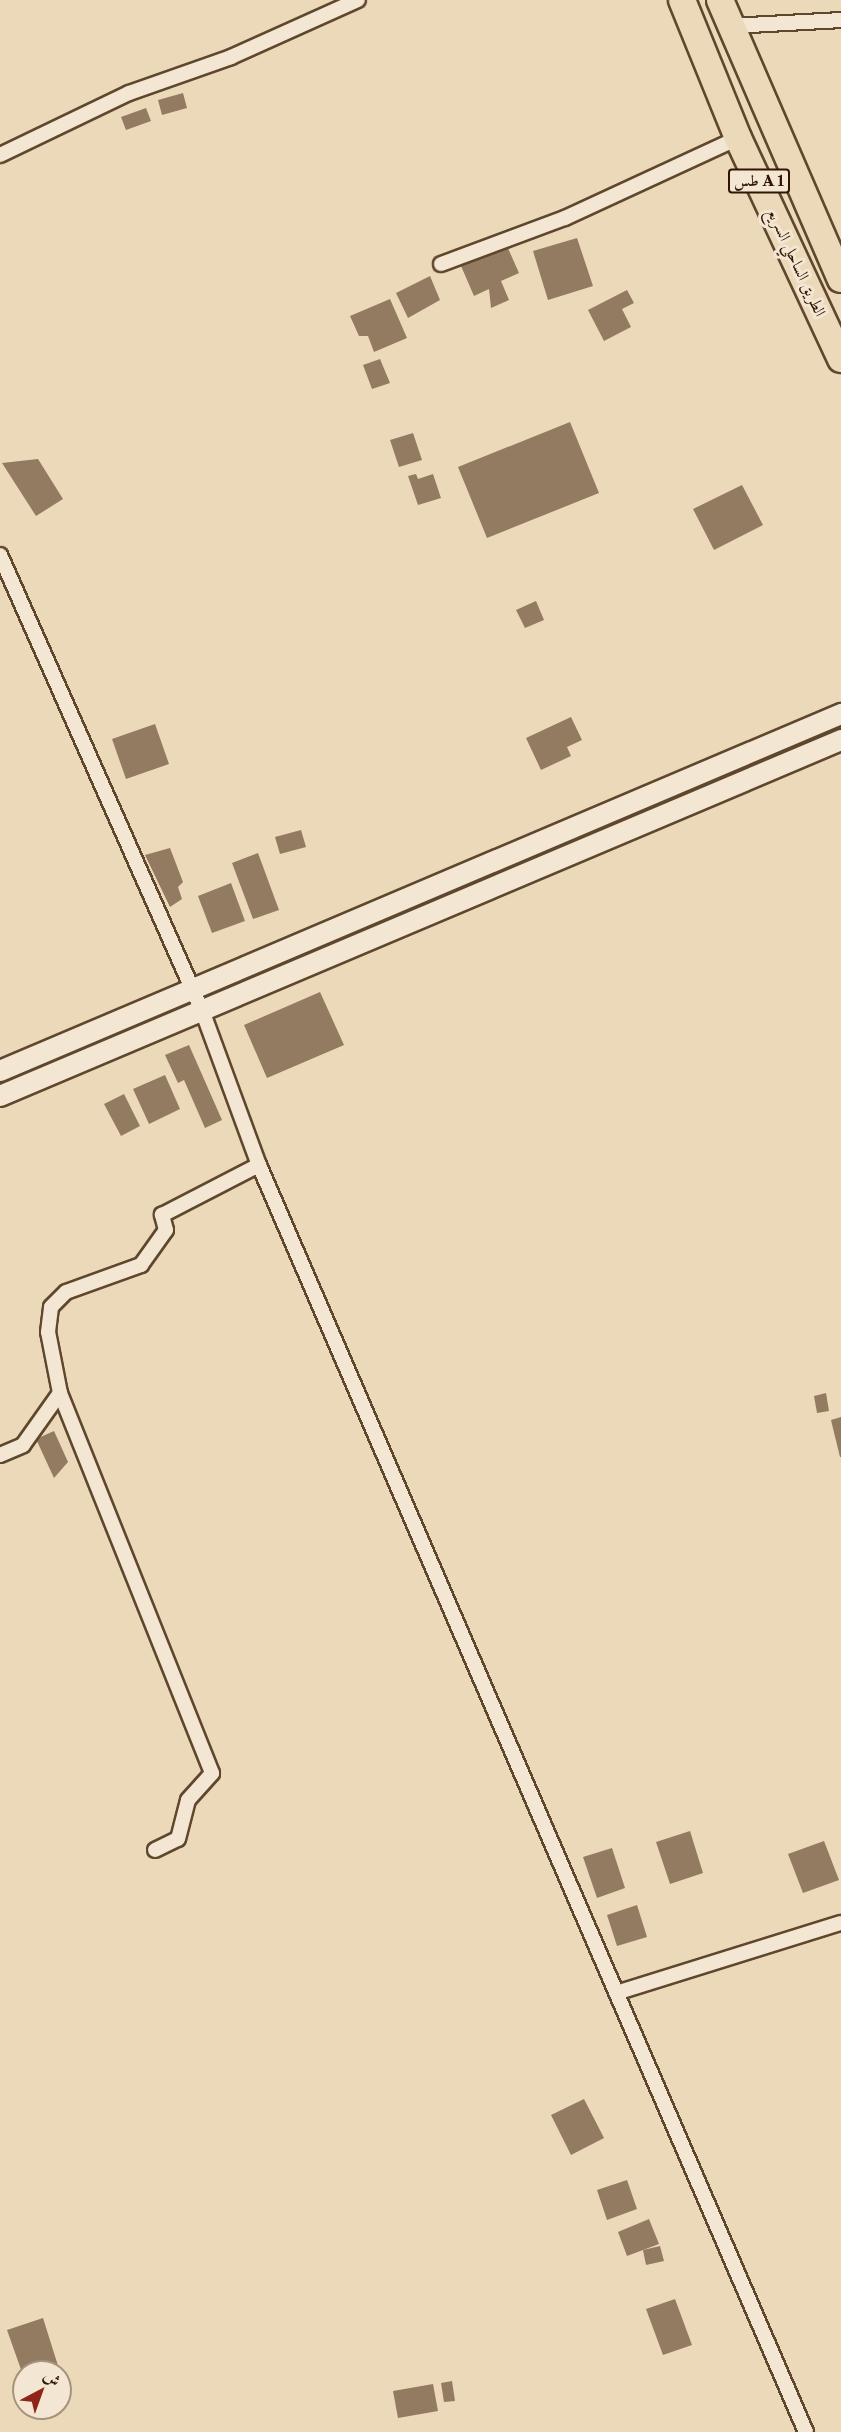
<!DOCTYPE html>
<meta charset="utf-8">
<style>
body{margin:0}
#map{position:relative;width:841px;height:2432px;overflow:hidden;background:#ecd9ba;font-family:"Libre Caslon Text",Amiri,serif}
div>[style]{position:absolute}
.building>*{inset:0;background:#927b61}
.roads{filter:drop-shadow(2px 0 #5f472e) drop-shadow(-2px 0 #5f472e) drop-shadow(0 2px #5f472e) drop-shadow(0 -2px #5f472e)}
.street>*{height:14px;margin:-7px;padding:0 7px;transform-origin:7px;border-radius:7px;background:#f3e6d2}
.secondary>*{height:20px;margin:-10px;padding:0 10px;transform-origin:10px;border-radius:10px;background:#f3e6d2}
.highway>*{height:26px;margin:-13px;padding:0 13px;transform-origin:13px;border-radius:13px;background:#ecd9ba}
span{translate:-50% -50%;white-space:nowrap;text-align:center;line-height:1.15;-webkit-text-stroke:6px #f3e6d2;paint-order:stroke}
.shield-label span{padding:2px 4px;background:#f3e6d2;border:2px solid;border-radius:4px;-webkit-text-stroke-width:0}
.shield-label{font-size:15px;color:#301600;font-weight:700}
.street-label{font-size:16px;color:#301600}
.north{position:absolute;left:12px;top:2360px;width:60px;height:60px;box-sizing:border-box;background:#f3e6d2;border:2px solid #a5937e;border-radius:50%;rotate:41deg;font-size:16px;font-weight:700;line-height:24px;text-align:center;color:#301600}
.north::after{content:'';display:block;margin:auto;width:21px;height:27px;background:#8f2418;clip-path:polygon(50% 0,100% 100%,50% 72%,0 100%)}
</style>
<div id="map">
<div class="building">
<div style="clip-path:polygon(183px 93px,187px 108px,162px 115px,158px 100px)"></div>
<div style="clip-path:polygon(146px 108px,151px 121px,126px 130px,121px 117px)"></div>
<div style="clip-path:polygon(577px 238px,593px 286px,548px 300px,533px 251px)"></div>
<div style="clip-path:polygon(507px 246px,519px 273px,501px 281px,509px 300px,491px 308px,489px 289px,474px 296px,461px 266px)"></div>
<div style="clip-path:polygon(430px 276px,440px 300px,408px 318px,396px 293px)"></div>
<div style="clip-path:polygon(627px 290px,634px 303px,622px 309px,631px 327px,604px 341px,588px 310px)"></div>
<div style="clip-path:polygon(390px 299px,407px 338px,374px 352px,368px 336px,359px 336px,350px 316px)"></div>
<div style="clip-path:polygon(380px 359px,390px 383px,372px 389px,363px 365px)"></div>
<div style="clip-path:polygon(570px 422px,599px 493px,487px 538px,458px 467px)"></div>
<div style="clip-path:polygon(413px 433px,422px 460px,399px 467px,390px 440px)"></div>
<div style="clip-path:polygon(38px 459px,63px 499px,36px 516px,2px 463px)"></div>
<div style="clip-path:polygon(416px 474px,418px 479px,433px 474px,441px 498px,418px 505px,408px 476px)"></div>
<div style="clip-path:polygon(742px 485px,763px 525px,714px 550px,693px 509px)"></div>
<div style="clip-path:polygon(536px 601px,544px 620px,525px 628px,516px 610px)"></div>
<div style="clip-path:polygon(571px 717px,582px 740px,567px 747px,571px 756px,541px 770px,526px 738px)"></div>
<div style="clip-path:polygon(155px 724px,169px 764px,126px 779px,112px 739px)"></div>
<div style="clip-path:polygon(301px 830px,306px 847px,280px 854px,275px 837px)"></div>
<div style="clip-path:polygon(170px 848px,183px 882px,178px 887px,182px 899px,170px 907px,145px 855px)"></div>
<div style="clip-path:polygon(258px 853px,279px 910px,253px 919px,232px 863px)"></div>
<div style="clip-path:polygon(231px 883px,245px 921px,212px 933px,198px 896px)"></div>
<div style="clip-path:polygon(320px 992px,344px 1045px,267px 1078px,244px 1025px)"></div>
<div style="clip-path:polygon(189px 1045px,222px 1120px,205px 1128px,184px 1080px,178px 1083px,165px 1055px)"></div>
<div style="clip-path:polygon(165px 1075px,180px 1109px,149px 1124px,133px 1089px)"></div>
<div style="clip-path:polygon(124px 1094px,140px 1126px,121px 1136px,104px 1104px)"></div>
<div style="clip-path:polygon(826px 1393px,829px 1411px,817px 1413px,814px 1396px)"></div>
<div style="clip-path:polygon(841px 1417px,841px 1457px,840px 1457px,831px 1420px)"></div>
<div style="clip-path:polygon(54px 1431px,68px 1462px,54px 1478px,36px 1439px)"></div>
<div style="clip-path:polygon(690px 1831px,703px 1873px,670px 1884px,656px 1842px)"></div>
<div style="clip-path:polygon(824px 1841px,839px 1880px,803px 1893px,788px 1854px)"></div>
<div style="clip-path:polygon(612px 1848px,625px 1888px,597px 1898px,583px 1857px)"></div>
<div style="clip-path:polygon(637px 1905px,647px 1937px,617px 1946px,607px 1915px)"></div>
<div style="clip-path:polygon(584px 2099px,604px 2138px,571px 2155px,551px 2115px)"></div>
<div style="clip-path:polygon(627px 2180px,637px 2209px,607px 2220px,597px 2190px)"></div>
<div style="clip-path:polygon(649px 2219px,659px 2244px,627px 2256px,618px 2232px)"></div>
<div style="clip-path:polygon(660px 2246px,664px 2261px,646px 2265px,643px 2250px)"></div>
<div style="clip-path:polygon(675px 2299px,692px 2345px,663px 2355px,646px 2309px)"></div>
<div style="clip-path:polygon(43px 2318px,60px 2372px,24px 2372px,24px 2378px,7px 2330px)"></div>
<div style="clip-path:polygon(452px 2381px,455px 2401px,444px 2402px,441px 2383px)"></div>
<div style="clip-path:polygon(433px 2384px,438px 2411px,398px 2418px,393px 2391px)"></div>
</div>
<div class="roads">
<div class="street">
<div style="left:731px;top:26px;width:110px;rotate:-3.1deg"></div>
<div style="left:0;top:155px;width:143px;rotate:-25.7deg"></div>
<div style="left:129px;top:93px;width:108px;rotate:-19.4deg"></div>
<div style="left:231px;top:57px;width:139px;rotate:-24.2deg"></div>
<div style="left:441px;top:264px;width:132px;rotate:-20.4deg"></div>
<div style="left:565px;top:218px;width:191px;rotate:-24.8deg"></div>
<div style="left:0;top:555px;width:501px;rotate:66.1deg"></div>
<div style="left:203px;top:1013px;width:162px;rotate:69.8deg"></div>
<div style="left:259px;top:1165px;width:1380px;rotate:66.65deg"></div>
<div style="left:0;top:1455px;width:25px;rotate:-23deg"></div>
<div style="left:23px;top:1445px;width:64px;rotate:-54.6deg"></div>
<div style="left:155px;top:1850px;width:25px;rotate:-26deg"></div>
<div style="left:178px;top:1839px;width:40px;rotate:-75.6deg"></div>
<div style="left:188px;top:1800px;width:36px;rotate:-48deg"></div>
<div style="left:212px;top:1773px;width:409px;rotate:-111.8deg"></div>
<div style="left:60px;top:1393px;width:62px;rotate:-101.1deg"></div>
<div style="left:48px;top:1332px;width:25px;rotate:-83deg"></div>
<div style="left:51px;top:1307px;width:21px;rotate:-45deg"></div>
<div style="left:66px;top:1292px;width:80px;rotate:-19.8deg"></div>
<div style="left:141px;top:1265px;width:43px;rotate:-54.5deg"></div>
<div style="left:166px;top:1230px;width:16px;rotate:-105deg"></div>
<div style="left:162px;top:1215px;width:109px;rotate:-27.3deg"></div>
<div style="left:619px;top:1992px;width:232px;rotate:-17.3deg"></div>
</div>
<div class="secondary">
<div style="left:0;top:1071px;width:914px;rotate:-23deg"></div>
<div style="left:0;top:1096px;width:913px;rotate:-22.94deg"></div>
</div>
<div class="highway">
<div style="left:682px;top:0;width:149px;rotate:67.9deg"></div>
<div style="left:738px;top:138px;width:244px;rotate:65deg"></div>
<div style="left:720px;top:0;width:304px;rotate:66.6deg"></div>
</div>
</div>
<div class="shield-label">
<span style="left:759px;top:181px">طس A 1</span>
</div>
<div class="street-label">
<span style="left:797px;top:262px;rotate:65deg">الطريق الساحلي السريع</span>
</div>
<div class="north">ش</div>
</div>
